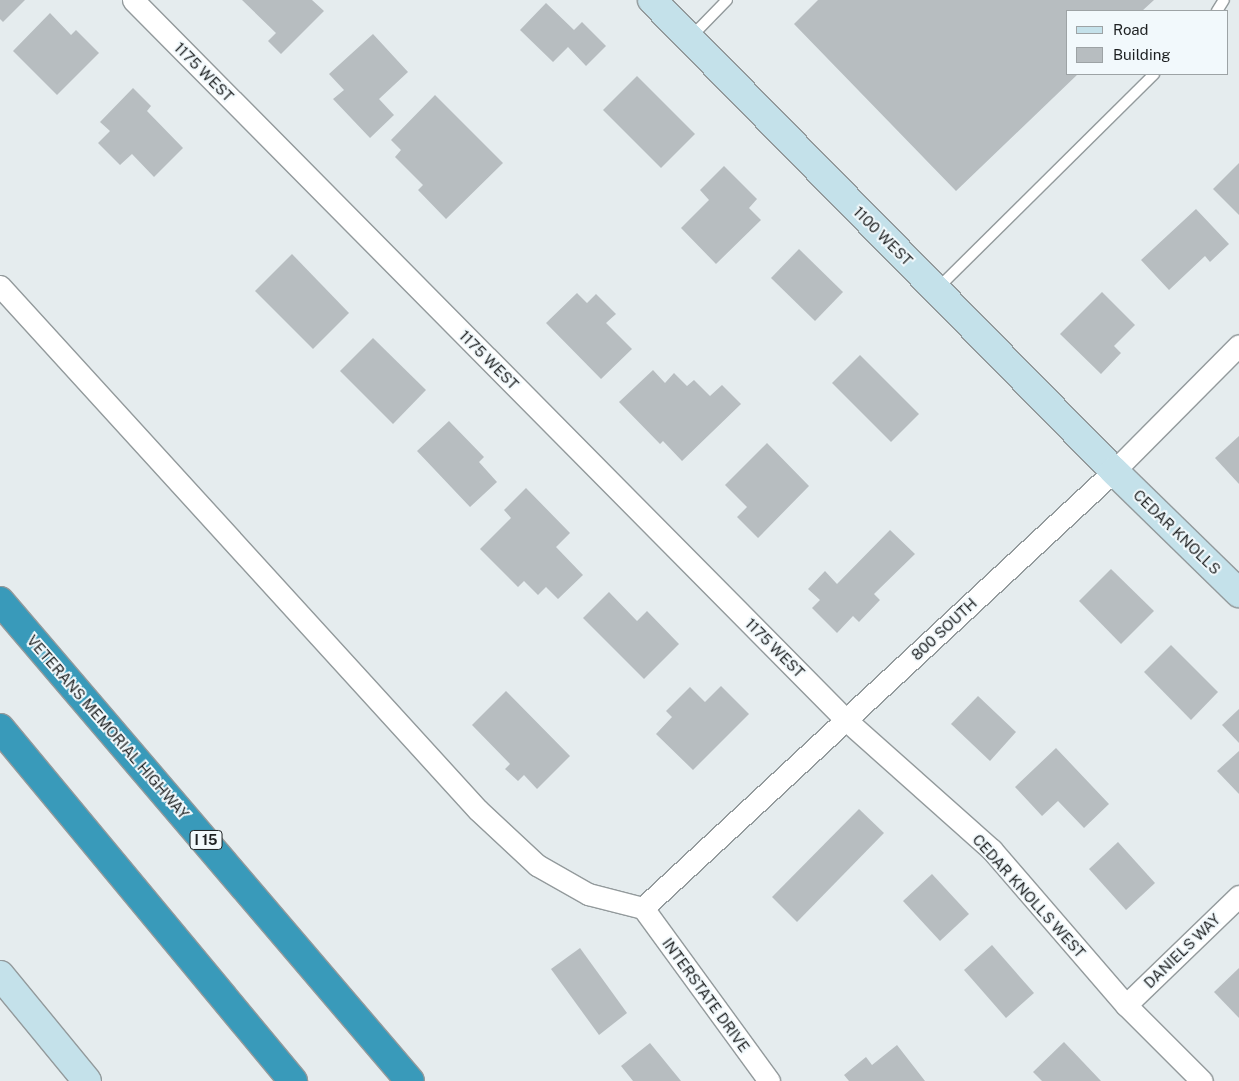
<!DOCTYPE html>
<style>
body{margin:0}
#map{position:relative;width:1239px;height:1081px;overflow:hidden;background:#e5ecee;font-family:"Public Sans",sans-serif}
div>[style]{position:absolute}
.building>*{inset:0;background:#b7bdc0}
.roads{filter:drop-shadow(1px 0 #939a9c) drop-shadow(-1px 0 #939a9c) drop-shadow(0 1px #939a9c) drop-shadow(0 -1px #939a9c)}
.lane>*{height:10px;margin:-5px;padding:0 5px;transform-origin:5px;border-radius:5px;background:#fff}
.street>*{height:21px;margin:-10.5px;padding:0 10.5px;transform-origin:10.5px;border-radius:10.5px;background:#fff}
.secondary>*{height:28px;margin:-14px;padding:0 14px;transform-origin:14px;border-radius:14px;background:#c4e1ea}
.highway>*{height:28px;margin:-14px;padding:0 14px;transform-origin:14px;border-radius:14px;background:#399aba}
span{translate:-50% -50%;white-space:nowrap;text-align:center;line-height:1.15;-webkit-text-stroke:4px #f2f9fc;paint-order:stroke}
.shield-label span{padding:1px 4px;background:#f2f9fc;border:1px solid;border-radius:4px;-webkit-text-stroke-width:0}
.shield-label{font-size:14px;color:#1e2122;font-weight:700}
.street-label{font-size:15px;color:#1e2122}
.legend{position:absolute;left:1066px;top:10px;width:162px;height:65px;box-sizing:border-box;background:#f2f9fc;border:1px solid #9da3a5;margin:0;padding:6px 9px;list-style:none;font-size:15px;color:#1e2122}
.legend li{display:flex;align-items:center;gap:10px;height:25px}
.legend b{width:25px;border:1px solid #9da3a5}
</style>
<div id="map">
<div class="building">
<div style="clip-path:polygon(0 0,25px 0,3px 22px,0 19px)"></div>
<div style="clip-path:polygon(242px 0,312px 0,324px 11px,281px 54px,268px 41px,276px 33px)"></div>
<div style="clip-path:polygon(818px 0,1154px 0,1142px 11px,1068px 11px,1068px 74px,1078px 74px,956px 191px,794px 24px)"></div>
<div style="clip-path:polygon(546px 3px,574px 30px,582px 22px,606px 46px,586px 66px,568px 47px,553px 62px,520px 30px)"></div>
<div style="clip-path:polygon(50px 13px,71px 35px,76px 30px,99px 53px,57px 95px,13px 51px)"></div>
<div style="clip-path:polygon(373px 34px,408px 72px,379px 99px,394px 115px,370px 138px,333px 99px,344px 90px,329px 74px)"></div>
<div style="clip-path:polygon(637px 76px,695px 134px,661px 168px,603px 110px)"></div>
<div style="clip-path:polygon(133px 88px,151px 106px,147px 111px,183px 148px,154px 177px,132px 154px,120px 165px,98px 143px,110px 131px,100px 122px)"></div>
<div style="clip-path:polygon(435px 95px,503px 163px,446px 219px,418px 190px,423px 185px,395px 157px,401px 150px,391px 140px)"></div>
<div style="clip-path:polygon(1239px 163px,1239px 215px,1213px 189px)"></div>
<div style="clip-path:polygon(724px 166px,757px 199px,749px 208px,761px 220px,716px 264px,681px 228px,709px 200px,700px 190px)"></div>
<div style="clip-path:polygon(1196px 209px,1229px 244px,1210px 262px,1205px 256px,1169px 290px,1141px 260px)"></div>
<div style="clip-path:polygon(799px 249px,843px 292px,815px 321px,771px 278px)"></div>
<div style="clip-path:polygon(292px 254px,349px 313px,313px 349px,255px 291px)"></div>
<div style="clip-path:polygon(1102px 292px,1135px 325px,1114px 346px,1121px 353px,1101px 374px,1060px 334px)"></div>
<div style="clip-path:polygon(577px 293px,587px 303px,596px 294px,616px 314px,606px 323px,632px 349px,601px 379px,546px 323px)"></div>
<div style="clip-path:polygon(373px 338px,426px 390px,393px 424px,340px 371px)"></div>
<div style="clip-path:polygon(860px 355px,919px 414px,891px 442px,832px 383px)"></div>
<div style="clip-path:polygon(653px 370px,665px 383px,674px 373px,687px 386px,694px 380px,710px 396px,722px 385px,741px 404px,682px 461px,663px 441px,660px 444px,619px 402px)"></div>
<div style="clip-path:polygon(449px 421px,484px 457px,479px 462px,497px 482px,470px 507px,417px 451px)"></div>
<div style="clip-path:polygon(1239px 436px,1239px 484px,1215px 458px)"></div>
<div style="clip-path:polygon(767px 443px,809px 486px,758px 538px,737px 517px,747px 507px,725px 485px)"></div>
<div style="clip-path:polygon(526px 488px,570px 533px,556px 547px,583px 575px,558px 599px,546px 587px,538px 595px,524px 581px,518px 587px,480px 549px,511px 518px,504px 510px)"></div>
<div style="clip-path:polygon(890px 530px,915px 554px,874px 594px,880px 600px,859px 622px,853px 616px,837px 633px,812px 608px,820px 600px,808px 589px,825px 571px,837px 584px)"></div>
<div style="clip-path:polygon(1111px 569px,1154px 611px,1121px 644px,1079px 601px)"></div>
<div style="clip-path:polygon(609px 592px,637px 621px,647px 611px,679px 644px,644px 679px,583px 618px)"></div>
<div style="clip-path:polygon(1171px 645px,1218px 692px,1191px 720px,1144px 672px)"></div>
<div style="clip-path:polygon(721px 686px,749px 714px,693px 770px,656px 734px,672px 717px,666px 711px,690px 687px,705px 702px)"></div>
<div style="clip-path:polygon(506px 691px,570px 756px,537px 789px,524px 775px,518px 781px,505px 769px,510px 764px,472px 725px)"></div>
<div style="clip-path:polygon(978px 696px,1016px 732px,990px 761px,951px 724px)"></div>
<div style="clip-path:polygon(1239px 709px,1239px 743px,1222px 725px)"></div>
<div style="clip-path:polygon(1056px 748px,1109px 804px,1084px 828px,1058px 801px,1042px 816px,1015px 787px)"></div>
<div style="clip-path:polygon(1239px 751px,1239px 794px,1217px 771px)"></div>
<div style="clip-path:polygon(859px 809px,884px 833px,797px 922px,772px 897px)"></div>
<div style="clip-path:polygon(1118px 842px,1155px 883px,1126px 910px,1089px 869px)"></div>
<div style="clip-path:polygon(932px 874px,969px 914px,940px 941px,903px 901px)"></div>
<div style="clip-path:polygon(992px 945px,1034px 993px,1006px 1018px,964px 970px)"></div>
<div style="clip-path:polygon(580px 948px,627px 1013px,599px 1035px,551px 969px)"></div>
<div style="clip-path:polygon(1239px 968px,1239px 1018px,1214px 992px)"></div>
<div style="clip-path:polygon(1064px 1042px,1101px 1081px,1042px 1081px,1033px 1072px)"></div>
<div style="clip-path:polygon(650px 1043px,681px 1081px,633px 1081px,621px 1066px)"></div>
<div style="clip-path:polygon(897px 1045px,925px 1081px,849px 1081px,844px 1075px,866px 1057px,872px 1065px)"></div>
</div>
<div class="roads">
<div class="lane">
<div style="left:1217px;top:11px;width:13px;rotate:-58deg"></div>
<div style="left:690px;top:38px;width:53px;rotate:-45.8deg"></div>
<div style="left:936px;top:290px;width:307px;rotate:-44.7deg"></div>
</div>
<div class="street">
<div style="left:133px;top:0;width:1013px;rotate:45.28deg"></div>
<div style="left:846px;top:720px;width:195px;rotate:41.7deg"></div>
<div style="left:992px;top:850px;width:205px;rotate:49.2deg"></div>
<div style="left:1126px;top:1005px;width:107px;rotate:45deg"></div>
<div style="left:0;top:286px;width:709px;rotate:47.63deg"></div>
<div style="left:478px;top:810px;width:81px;rotate:43deg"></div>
<div style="left:537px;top:865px;width:59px;rotate:29.6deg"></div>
<div style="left:588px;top:894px;width:57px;rotate:14.3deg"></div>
<div style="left:643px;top:908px;width:643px;rotate:-42.86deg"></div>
<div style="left:1114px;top:471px;width:177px;rotate:-45.2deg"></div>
<div style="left:643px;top:908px;width:214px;rotate:53.9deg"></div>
<div style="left:1126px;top:1005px;width:157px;rotate:-44deg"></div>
</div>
<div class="secondary">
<div style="left:652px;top:0;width:660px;rotate:45.55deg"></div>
<div style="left:1114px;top:471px;width:175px;rotate:44.3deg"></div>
<div style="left:0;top:975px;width:137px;rotate:50.6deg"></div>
</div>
<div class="highway">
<div style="left:0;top:601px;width:631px;rotate:49.5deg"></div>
<div style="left:0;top:728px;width:459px;rotate:50.3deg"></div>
</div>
</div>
<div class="shield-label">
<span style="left:206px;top:840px">I 15</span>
</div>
<div class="street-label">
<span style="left:204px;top:72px;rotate:45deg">1175 WEST</span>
<span style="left:883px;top:236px;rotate:45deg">1100 WEST</span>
<span style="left:489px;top:360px;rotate:45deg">1175 WEST</span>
<span style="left:1177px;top:532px;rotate:44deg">CEDAR KNOLLS</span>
<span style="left:944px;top:629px;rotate:-43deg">800 SOUTH</span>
<span style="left:775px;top:648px;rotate:45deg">1175 WEST</span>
<span style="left:108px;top:727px;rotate:49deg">VETERANS MEMORIAL HIGHWAY</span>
<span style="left:1029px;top:896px;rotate:48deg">CEDAR KNOLLS WEST</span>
<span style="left:1182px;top:951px;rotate:-44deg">DANIELS WAY</span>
<span style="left:706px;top:995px;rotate:54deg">INTERSTATE DRIVE</span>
</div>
<ul class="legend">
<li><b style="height:6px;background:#c4e1ea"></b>Road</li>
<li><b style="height:14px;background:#b7bdc0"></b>Building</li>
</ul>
</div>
